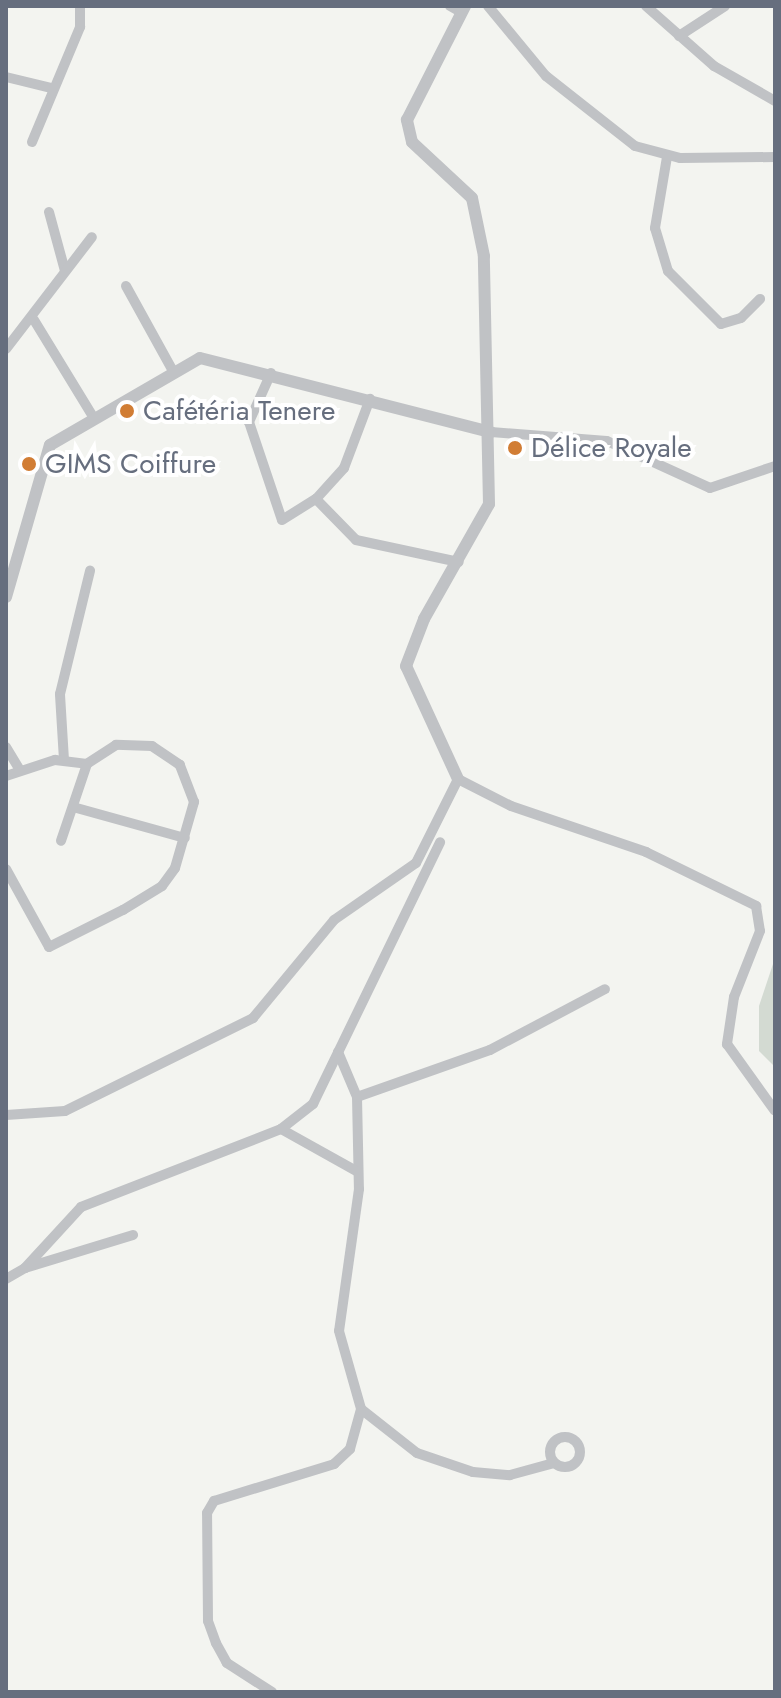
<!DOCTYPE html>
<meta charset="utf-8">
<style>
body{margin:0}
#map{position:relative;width:781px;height:1698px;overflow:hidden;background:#f3f4f0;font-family:Jost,sans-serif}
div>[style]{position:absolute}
.green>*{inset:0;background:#d3dad2}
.minor>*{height:10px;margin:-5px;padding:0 5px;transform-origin:5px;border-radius:5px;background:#c0c2c5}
.minor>.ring{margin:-5px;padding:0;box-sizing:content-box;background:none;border:10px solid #c0c2c5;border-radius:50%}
.tertiary>*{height:12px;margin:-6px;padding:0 6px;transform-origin:6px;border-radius:6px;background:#c0c2c5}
.dots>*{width:22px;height:22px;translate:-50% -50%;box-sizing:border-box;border:4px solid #fff;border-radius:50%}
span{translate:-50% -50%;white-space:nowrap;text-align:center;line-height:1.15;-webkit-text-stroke:8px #fff;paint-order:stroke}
.poi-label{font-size:28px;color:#666e7e}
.left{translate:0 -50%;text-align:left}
.frame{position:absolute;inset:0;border:8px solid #666e7e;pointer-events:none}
</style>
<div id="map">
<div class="green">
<div style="clip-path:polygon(775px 958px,775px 1067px,759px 1051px,759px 1006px)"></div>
</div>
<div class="minor">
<div style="left:450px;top:6px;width:13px;rotate:29deg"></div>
<div style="left:488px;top:6px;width:91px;rotate:50.4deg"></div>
<div style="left:546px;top:76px;width:113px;rotate:38.2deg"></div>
<div style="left:635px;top:146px;width:47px;rotate:14.9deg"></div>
<div style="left:680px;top:158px;width:95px;rotate:-0.6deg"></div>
<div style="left:646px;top:6px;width:91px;rotate:41.4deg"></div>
<div style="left:714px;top:66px;width:70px;rotate:29.8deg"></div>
<div style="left:679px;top:36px;width:55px;rotate:-33.1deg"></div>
<div style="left:6px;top:77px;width:46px;rotate:13.7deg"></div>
<div style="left:32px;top:142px;width:125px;rotate:-67.3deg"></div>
<div style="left:80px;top:27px;width:21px;rotate:-90deg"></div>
<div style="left:667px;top:157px;width:72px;rotate:99.6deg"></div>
<div style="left:655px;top:228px;width:45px;rotate:73.2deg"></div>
<div style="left:668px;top:271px;width:75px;rotate:45deg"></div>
<div style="left:721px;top:324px;width:21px;rotate:-17deg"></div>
<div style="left:741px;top:318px;width:27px;rotate:-45deg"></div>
<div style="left:49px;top:212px;width:61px;rotate:74.8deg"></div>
<div style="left:126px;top:286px;width:97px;rotate:61.1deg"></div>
<div style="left:34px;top:320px;width:111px;rotate:58.6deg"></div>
<div style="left:6px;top:349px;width:141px;rotate:-52.5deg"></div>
<div style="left:271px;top:373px;width:54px;rotate:114.2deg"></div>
<div style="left:249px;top:422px;width:103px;rotate:71.4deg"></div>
<div style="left:282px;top:520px;width:40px;rotate:-32deg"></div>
<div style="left:316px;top:499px;width:42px;rotate:-47.9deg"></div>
<div style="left:344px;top:468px;width:74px;rotate:-69.4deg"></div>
<div style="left:491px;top:432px;width:116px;rotate:4.4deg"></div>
<div style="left:607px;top:441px;width:113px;rotate:24.5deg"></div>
<div style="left:710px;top:488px;width:69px;rotate:-18.7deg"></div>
<div style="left:316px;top:499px;width:57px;rotate:45.7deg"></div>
<div style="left:356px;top:540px;width:105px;rotate:12.1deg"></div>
<div style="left:6px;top:747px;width:26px;rotate:59deg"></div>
<div style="left:64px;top:760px;width:66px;rotate:-93.5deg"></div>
<div style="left:60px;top:694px;width:127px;rotate:-76.3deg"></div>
<div style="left:6px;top:776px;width:52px;rotate:-18.1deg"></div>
<div style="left:55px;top:760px;width:32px;rotate:7deg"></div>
<div style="left:73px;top:807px;width:116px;rotate:15.5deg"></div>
<div style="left:6px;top:869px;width:89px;rotate:61.1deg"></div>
<div style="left:49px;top:947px;width:83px;rotate:-26.6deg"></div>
<div style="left:123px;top:910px;width:46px;rotate:-31.6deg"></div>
<div style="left:162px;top:886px;width:22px;rotate:-54deg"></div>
<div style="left:175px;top:868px;width:69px;rotate:-73.9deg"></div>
<div style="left:194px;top:802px;width:40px;rotate:-111deg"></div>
<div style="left:180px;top:765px;width:34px;rotate:-146deg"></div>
<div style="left:152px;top:746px;width:36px;rotate:-178deg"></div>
<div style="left:116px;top:745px;width:35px;rotate:147deg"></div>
<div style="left:87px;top:764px;width:81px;rotate:108.7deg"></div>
<div style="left:338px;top:1052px;width:49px;rotate:67.1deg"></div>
<div style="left:357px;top:1097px;width:92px;rotate:88.8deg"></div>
<div style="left:359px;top:1189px;width:143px;rotate:98deg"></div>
<div style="left:339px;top:1331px;width:81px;rotate:74.2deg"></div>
<div style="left:361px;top:1409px;width:71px;rotate:38.2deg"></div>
<div style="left:417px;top:1453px;width:59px;rotate:18.7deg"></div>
<div style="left:473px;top:1472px;width:37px;rotate:5deg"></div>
<div style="left:510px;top:1475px;width:46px;rotate:-15.3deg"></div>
<div style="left:357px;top:1097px;width:141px;rotate:-19.5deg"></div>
<div style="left:490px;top:1050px;width:130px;rotate:-27.9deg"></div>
<div style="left:6px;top:1115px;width:59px;rotate:-3.9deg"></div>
<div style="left:65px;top:1111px;width:210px;rotate:-26.3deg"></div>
<div style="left:253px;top:1018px;width:127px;rotate:-50.4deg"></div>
<div style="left:334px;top:920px;width:100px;rotate:-34.8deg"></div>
<div style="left:416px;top:863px;width:94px;rotate:-63.4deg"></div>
<div style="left:458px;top:779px;width:59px;rotate:27deg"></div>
<div style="left:511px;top:806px;width:143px;rotate:18.8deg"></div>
<div style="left:646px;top:852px;width:123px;rotate:26.1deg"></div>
<div style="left:756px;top:906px;width:25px;rotate:81deg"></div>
<div style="left:760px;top:931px;width:71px;rotate:111.5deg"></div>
<div style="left:734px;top:997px;width:48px;rotate:98.5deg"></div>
<div style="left:727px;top:1044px;width:82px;rotate:54.4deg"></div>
<div style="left:281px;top:1129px;width:86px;rotate:29.2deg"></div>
<div style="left:25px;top:1268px;width:113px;rotate:-17deg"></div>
<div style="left:6px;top:1279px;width:22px;rotate:-30deg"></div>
<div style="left:25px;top:1268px;width:83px;rotate:-47.4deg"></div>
<div style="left:81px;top:1207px;width:215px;rotate:-21.3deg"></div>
<div style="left:281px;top:1129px;width:41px;rotate:-38deg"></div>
<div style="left:313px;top:1104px;width:291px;rotate:-64.1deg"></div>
<div class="ring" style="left:550px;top:1437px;width:20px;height:20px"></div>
<div style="left:272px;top:1692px;width:54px;rotate:-147.2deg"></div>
<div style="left:227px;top:1663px;width:23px;rotate:-119deg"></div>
<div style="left:216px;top:1643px;width:23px;rotate:-110deg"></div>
<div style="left:208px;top:1621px;width:108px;rotate:-90.5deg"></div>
<div style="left:207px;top:1513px;width:14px;rotate:-60deg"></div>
<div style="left:214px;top:1501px;width:126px;rotate:-17.1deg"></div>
<div style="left:334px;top:1464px;width:22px;rotate:-43deg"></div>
<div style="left:350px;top:1449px;width:41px;rotate:-74.6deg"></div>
</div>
<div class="tertiary">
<div style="left:6px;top:597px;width:158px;rotate:-73.9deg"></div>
<div style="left:50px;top:445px;width:173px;rotate:-30.1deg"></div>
<div style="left:200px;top:358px;width:300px;rotate:14.3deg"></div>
<div style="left:458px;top:779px;width:124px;rotate:-114.7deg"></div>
<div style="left:406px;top:666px;width:50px;rotate:-69deg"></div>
<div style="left:424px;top:619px;width:132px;rotate:-60.5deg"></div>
<div style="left:489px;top:504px;width:248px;rotate:-91.2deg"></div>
<div style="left:484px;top:256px;width:59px;rotate:-101.7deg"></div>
<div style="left:472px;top:198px;width:82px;rotate:-137deg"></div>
<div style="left:412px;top:142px;width:23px;rotate:-103deg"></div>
<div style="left:407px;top:120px;width:128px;rotate:-63deg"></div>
</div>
<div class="dots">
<div style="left:127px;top:411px;background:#d17d34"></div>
<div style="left:515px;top:448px;background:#d17d34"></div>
<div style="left:29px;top:464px;background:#d17d34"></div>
</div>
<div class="poi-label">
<span class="left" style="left:143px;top:411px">Cafétéria Tenere</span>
<span class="left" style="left:531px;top:448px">Délice Royale</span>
<span class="left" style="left:45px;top:464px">GIMS Coiffure</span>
</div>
<div class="frame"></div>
</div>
